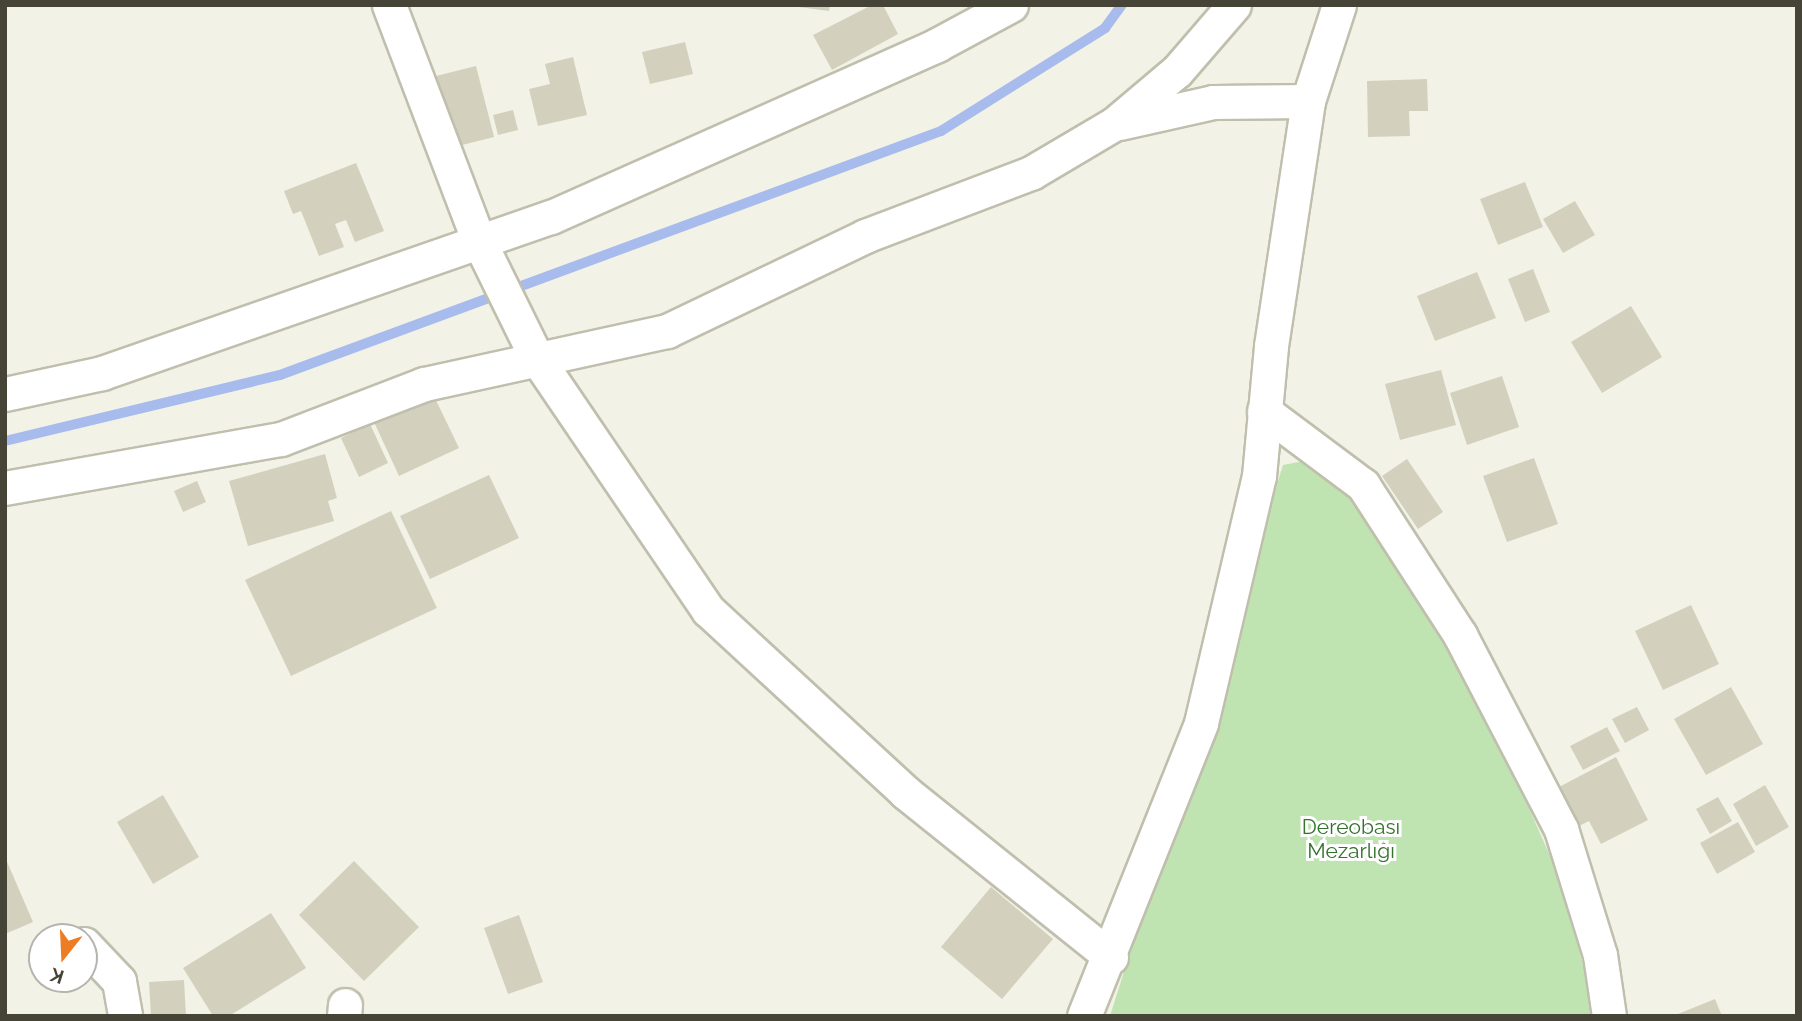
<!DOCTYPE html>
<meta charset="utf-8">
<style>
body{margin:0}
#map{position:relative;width:1802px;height:1021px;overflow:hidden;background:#f2f2e7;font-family:Raleway,sans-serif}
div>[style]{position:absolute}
.green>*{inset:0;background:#bfe4b2}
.stream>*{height:10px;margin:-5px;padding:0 5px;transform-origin:5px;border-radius:5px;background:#a7bbec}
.building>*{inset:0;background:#d3d1bd}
.roads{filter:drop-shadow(2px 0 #c0bfad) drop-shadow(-2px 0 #c0bfad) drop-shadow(0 2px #c0bfad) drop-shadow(0 -2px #c0bfad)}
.street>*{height:33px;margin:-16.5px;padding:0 16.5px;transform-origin:16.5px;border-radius:16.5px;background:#fff}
span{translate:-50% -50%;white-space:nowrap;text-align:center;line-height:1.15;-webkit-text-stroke:6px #fff;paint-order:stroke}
.park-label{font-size:21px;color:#33732d}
.frame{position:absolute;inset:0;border:7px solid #454436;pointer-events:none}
.north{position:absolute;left:28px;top:923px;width:70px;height:70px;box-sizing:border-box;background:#fff;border:2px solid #b5b4af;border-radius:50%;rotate:198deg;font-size:19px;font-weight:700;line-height:28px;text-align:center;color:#454436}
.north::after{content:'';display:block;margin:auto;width:24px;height:32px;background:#ed7d24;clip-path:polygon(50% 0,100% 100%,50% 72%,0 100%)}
</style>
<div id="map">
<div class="green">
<div style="clip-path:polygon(1319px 458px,1364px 513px,1430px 608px,1489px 718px,1562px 883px,1596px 1016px,1110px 1016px,1283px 465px)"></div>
</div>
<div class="stream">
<div style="left:5px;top:441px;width:283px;rotate:-13.5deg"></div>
<div style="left:280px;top:375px;width:705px;rotate:-20.26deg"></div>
<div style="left:941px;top:131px;width:194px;rotate:-32.1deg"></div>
<div style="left:1105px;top:28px;width:29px;rotate:-54deg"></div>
</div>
<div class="building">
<div style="clip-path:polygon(784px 5px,830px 5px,829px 11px)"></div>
<div style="clip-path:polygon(872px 5px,883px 5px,898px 34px,832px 70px,813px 35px)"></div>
<div style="clip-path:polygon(685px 42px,693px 74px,650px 84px,642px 52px)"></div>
<div style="clip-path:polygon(573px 57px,587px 115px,538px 126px,529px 89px,550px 84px,545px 64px)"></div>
<div style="clip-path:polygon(476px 66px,494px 137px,450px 148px,432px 77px)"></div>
<div style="clip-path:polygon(1427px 79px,1428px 111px,1409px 111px,1410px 136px,1368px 137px,1367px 81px)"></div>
<div style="clip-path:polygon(513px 110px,518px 130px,498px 135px,493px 115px)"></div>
<div style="clip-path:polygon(356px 163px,384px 231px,355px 242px,346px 220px,335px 224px,344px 247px,319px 256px,301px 211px,293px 214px,284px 191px)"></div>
<div style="clip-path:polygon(1525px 182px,1543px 227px,1498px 245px,1480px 199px)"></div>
<div style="clip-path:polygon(1575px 201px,1595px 235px,1563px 253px,1543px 219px)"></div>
<div style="clip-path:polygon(1533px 269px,1550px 312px,1525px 322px,1508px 279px)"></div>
<div style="clip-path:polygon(1477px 272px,1496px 318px,1435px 341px,1417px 296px)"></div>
<div style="clip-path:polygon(1631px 306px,1662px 357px,1602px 393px,1571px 342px)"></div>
<div style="clip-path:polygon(1441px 370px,1456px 425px,1400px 440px,1385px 384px)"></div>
<div style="clip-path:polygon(1502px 376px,1519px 427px,1467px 445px,1450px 393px)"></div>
<div style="clip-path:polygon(433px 394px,459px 448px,399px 476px,374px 422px)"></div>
<div style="clip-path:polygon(370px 424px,388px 463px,359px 477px,341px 438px)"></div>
<div style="clip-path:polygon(325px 454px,337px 498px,328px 501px,334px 521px,248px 546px,229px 481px)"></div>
<div style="clip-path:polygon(1534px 458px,1558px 524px,1507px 542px,1483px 476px)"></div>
<div style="clip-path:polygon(1407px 459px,1443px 512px,1418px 529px,1382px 476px)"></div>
<div style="clip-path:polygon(489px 475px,519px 538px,430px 579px,400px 516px)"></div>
<div style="clip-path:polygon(197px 481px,206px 502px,183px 512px,174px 491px)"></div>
<div style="clip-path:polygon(391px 511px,437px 608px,291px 676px,245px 580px)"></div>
<div style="clip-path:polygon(1691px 605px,1719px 664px,1663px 690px,1635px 631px)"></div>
<div style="clip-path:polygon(1731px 687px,1763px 744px,1706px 775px,1674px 719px)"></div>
<div style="clip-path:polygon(1637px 707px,1649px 730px,1625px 743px,1612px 719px)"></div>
<div style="clip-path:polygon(1607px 727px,1620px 751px,1583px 770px,1570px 746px)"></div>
<div style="clip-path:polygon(1616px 757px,1648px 820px,1601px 844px,1589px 821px,1579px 826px,1559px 787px)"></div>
<div style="clip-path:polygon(1765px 785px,1789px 827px,1756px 846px,1733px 804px)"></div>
<div style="clip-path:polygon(163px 795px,199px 857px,153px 884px,117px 822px)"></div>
<div style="clip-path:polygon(1718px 797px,1732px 821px,1710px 834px,1696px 809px)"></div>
<div style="clip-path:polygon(1738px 822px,1755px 852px,1717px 874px,1700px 843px)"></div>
<div style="clip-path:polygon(5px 857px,33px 922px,5px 934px)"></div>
<div style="clip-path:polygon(354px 861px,419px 927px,364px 981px,299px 915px)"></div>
<div style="clip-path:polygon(991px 887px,1053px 939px,1002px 999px,941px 947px)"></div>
<div style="clip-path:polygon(271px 913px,306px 968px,229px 1016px,213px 1016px,183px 968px)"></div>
<div style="clip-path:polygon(519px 915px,543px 982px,508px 994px,484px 928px)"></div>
<div style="clip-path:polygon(184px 980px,186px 1016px,151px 1016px,149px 982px)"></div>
<div style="clip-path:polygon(1715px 999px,1722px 1016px,1673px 1016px)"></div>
</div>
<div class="roads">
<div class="street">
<div style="left:389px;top:5px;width:250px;rotate:69.2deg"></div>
<div style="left:478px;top:239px;width:131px;rotate:63.8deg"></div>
<div style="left:536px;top:357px;width:306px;rotate:55.8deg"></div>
<div style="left:708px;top:610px;width:268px;rotate:42.7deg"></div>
<div style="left:905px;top:792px;width:264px;rotate:38.7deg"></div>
<div style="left:1120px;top:123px;width:95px;rotate:-12.7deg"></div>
<div style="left:1213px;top:102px;width:95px;rotate:-0.6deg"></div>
<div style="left:5px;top:394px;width:99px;rotate:-12.2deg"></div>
<div style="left:102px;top:373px;width:475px;rotate:-19.2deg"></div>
<div style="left:551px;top:217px;width:423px;rotate:-24deg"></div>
<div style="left:937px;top:45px;width:84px;rotate:-28.4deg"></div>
<div style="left:1264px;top:411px;width:124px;rotate:36.8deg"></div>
<div style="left:1363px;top:485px;width:179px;rotate:57.1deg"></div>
<div style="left:1460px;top:635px;width:219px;rotate:62.5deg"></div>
<div style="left:1561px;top:829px;width:132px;rotate:72.8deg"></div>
<div style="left:1600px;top:955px;width:62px;rotate:81.6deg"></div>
<div style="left:5px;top:488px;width:280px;rotate:-10.1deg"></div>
<div style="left:281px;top:439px;width:153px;rotate:-21deg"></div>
<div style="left:424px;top:384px;width:249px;rotate:-12.3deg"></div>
<div style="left:667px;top:331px;width:220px;rotate:-25.6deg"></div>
<div style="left:865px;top:236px;width:178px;rotate:-20.8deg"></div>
<div style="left:1031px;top:173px;width:96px;rotate:-30.6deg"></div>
<div style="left:1114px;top:124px;width:82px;rotate:-40.1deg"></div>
<div style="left:1177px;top:71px;width:87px;rotate:-49.2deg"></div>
<div style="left:84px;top:944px;width:51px;rotate:46.6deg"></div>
<div style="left:119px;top:981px;width:36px;rotate:80deg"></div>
<div style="left:344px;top:1016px;width:11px;rotate:-85deg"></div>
<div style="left:1084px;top:1016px;width:315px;rotate:-68.2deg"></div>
<div style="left:1201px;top:723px;width:254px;rotate:-76.8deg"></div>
<div style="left:1259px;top:476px;width:131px;rotate:-84.7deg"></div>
<div style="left:1271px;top:346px;width:248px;rotate:-81.4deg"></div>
<div style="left:1308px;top:101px;width:101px;rotate:-72.1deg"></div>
</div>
</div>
<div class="park-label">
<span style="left:1351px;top:839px">Dereobası<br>Mezarlığı</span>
</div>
<div class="frame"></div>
<div class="north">K</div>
</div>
